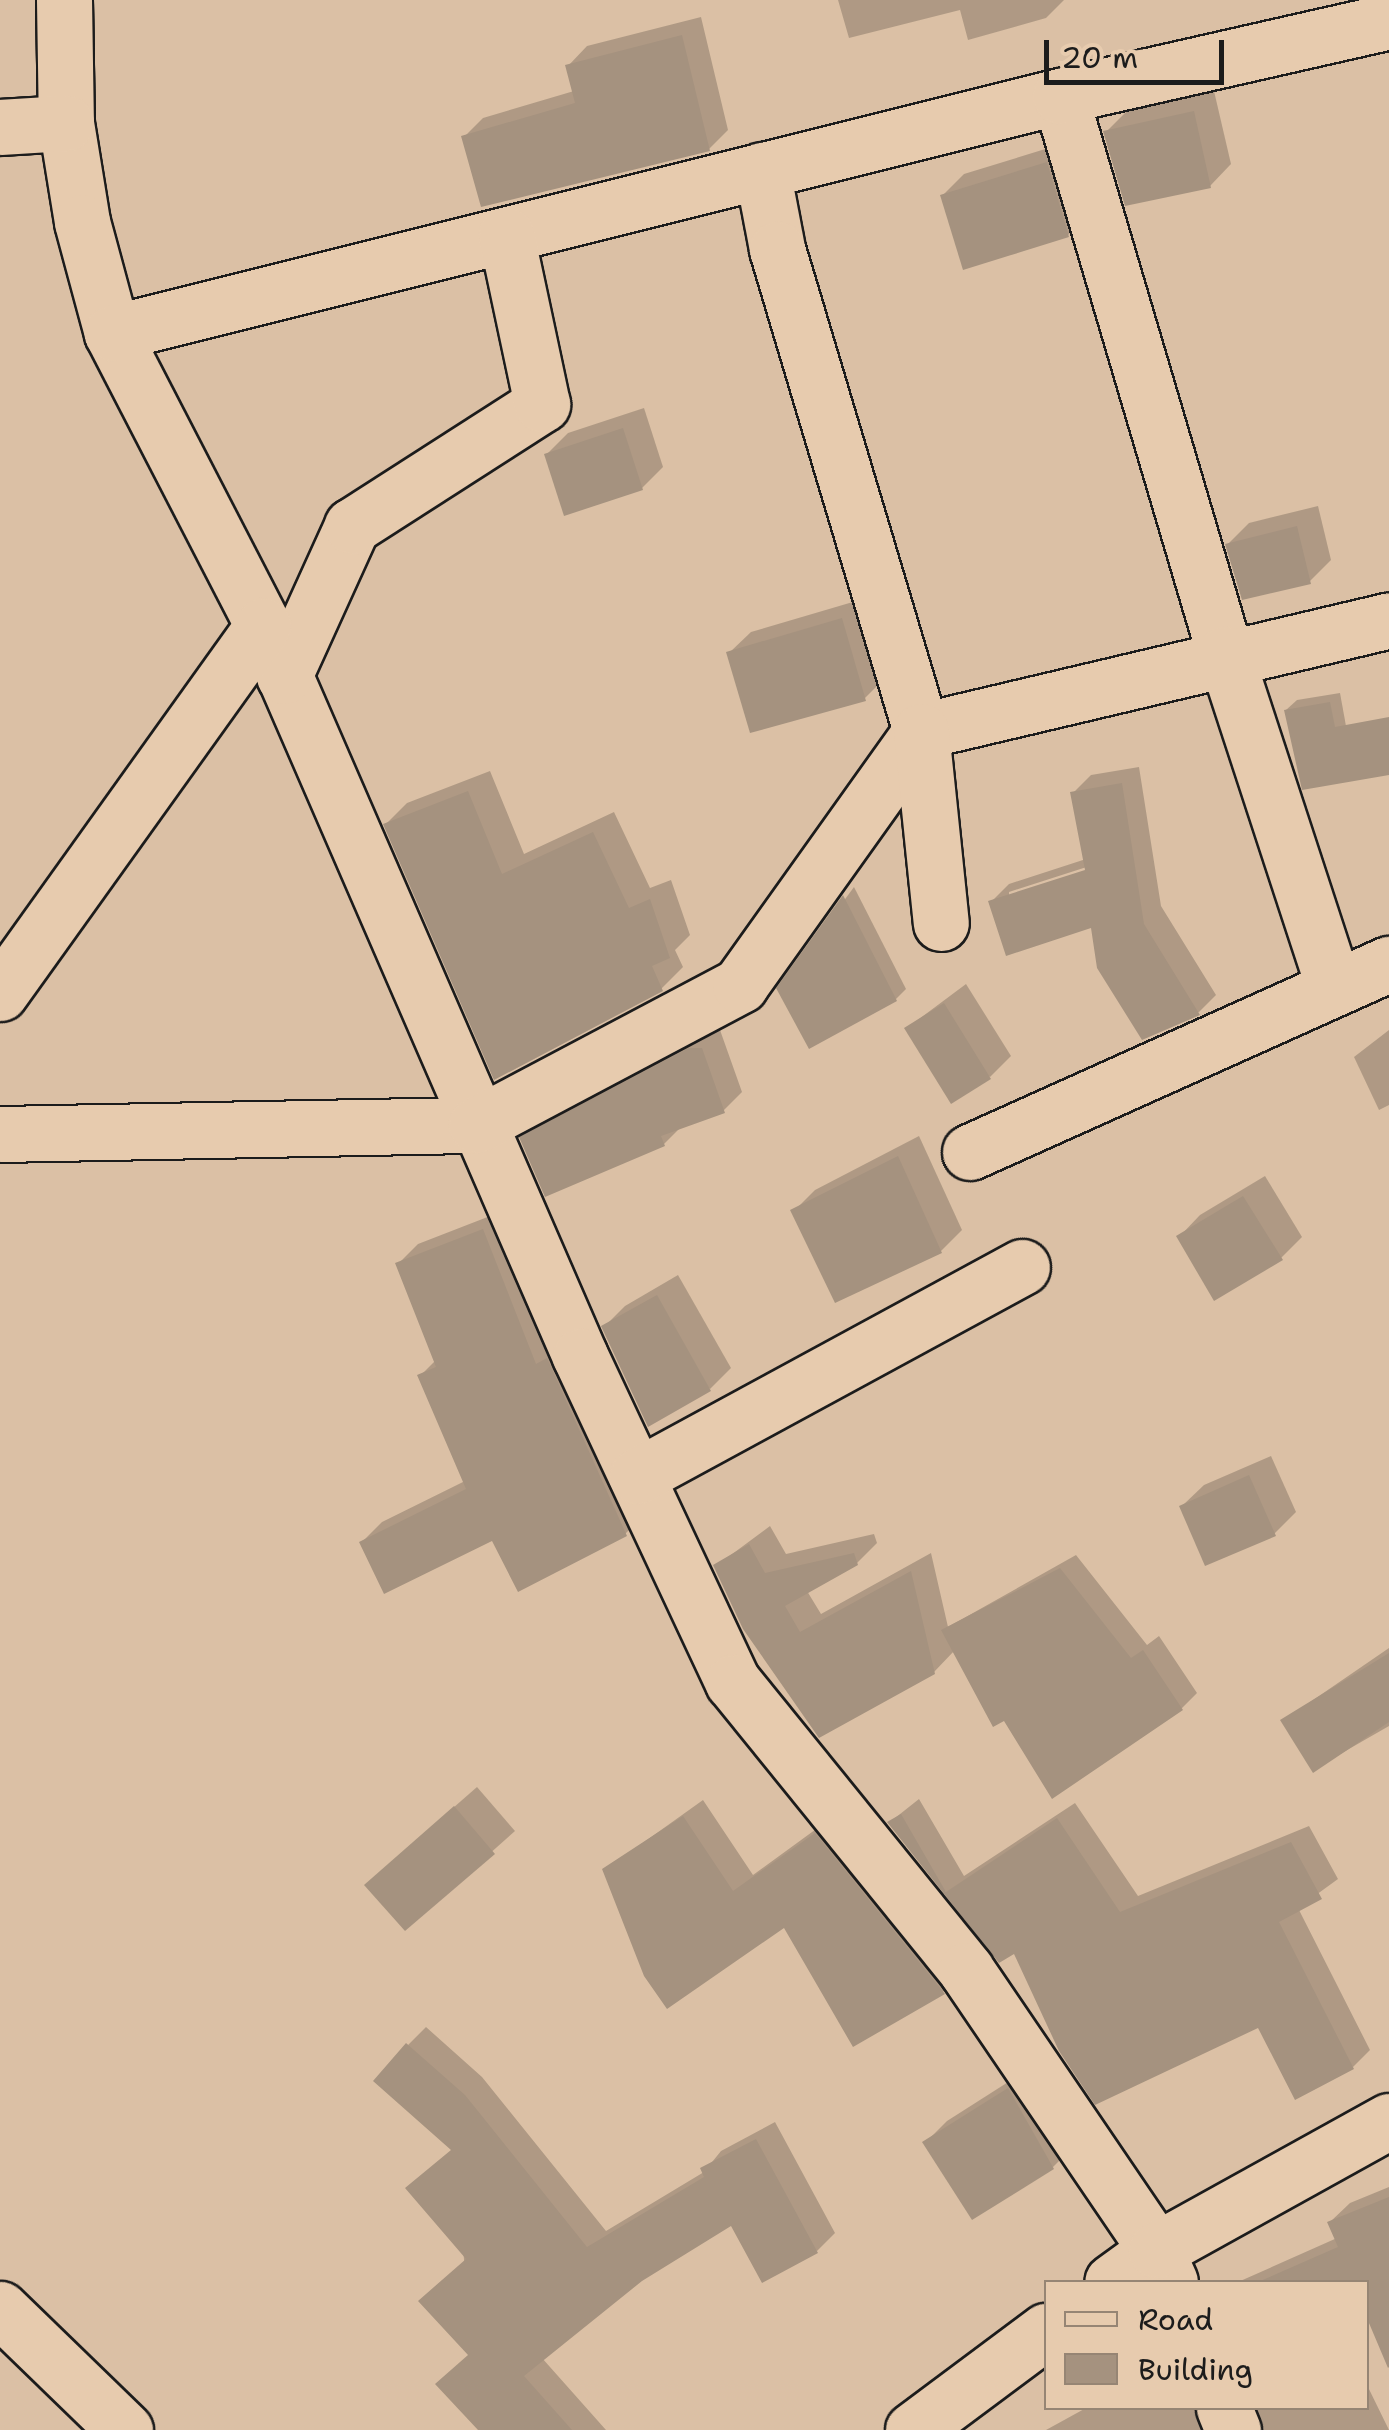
<!DOCTYPE html>
<style>
body{margin:0}
#map{position:relative;width:1389px;height:2430px;overflow:hidden;background:#dbc0a5;font-family:"Shantell Sans",sans-serif}
div>[style]{position:absolute}
.shadow>*{inset:0;background:#0003}
.building>*{inset:0;background:#a5927f}
.roads{filter:drop-shadow(2px 0 #1c1c1c) drop-shadow(-2px 0 #1c1c1c) drop-shadow(0 2px #1c1c1c) drop-shadow(0 -2px #1c1c1c)}
.street>*{height:55px;margin:-27.5px;padding:0 27.5px;transform-origin:27.5px;border-radius:27.5px;background:#e7cbae}
.highway>*{height:55px;margin:-27.5px;padding:0 27.5px;transform-origin:27.5px;border-radius:27.5px;background:#e7cbae}
span{translate:-50% -50%;white-space:nowrap;text-align:center;line-height:1.15;-webkit-text-stroke:10px #e7cbae;paint-order:stroke}
.legend{position:absolute;left:1044px;top:2280px;width:325px;height:130px;box-sizing:border-box;background:#e7cbae;border:2px solid #968574;margin:0;padding:12px 18px;list-style:none;font-size:30px;color:#1c1c1c}
.legend li{display:flex;align-items:center;gap:20px;height:50px}
.legend b{width:50px;border:2px solid #968574}
.scale{position:absolute;left:1044px;top:40px;width:180px;height:45px;box-sizing:border-box;border:5px solid #1c1c1c;border-top:0;padding-left:12px;font-size:30px;line-height:35px;white-space:nowrap;color:#1c1c1c;-webkit-text-stroke:8px #e7cbae;paint-order:stroke}
</style>
<div id="map">
<div class="shadow">
<div style="clip-path:polygon(838px 0,1064px 0,1046px 18px,968px 40px,960px 10px,849px 38px)"></div>
<div style="clip-path:polygon(701px 17px,728px 130px,709px 149px,464px 137px,483px 118px,574px 91px,568px 66px,587px 46px)"></div>
<div style="clip-path:polygon(1214px 91px,1231px 164px,1210px 186px,1106px 132px,1127px 111px)"></div>
<div style="clip-path:polygon(1068px 142px,1089px 213px,1068px 235px,942px 196px,964px 174px)"></div>
<div style="clip-path:polygon(644px 408px,663px 467px,642px 488px,547px 454px,568px 433px)"></div>
<div style="clip-path:polygon(1318px 506px,1331px 560px,1310px 581px,1228px 544px,1249px 523px)"></div>
<div style="clip-path:polygon(863px 599px,886px 677px,865px 698px,729px 653px,751px 632px)"></div>
<div style="clip-path:polygon(1340px 693px,1354px 770px,1286px 710px,1297px 700px)"></div>
<div style="clip-path:polygon(evenodd,1139px 767px,1161px 906px,1216px 995px,1199px 1012px,1143px 1037px,1093px 925px,991px 902px,1009px 884px,1086px 859px,1073px 793px,1091px 775px,1139px 767px,1096px 864px,1098px 868px,1009px 897px,1009px 892px,1096px 864px)"></div>
<div style="clip-path:polygon(490px 771px,524px 854px,614px 812px,650px 888px,671px 880px,690px 935px,675px 950px,683px 967px,661px 989px,386px 824px,407px 803px)"></div>
<div style="clip-path:polygon(854px 887px,906px 989px,896px 999px,779px 989px)"></div>
<div style="clip-path:polygon(966px 984px,1011px 1056px,990px 1077px,907px 1028px)"></div>
<div style="clip-path:polygon(709px 1030px,720px 1030px,742px 1092px,723px 1111px,682px 1126px,664px 1144px,522px 1138px,541px 1119px)"></div>
<div style="clip-path:polygon(1389px 1030px,1389px 1105px,1379px 1110px,1354px 1057px)"></div>
<div style="clip-path:polygon(919px 1136px,962px 1230px,941px 1251px,794px 1211px,815px 1190px)"></div>
<div style="clip-path:polygon(1265px 1176px,1302px 1237px,1281px 1258px,1179px 1237px,1200px 1215px)"></div>
<div style="clip-path:polygon(503px 1211px,645px 1514px,625px 1534px,362px 1542px,382px 1522px,465px 1481px,420px 1376px,436px 1360px,398px 1264px,418px 1244px)"></div>
<div style="clip-path:polygon(678px 1275px,731px 1368px,710px 1389px,604px 1327px,625px 1306px)"></div>
<div style="clip-path:polygon(1271px 1456px,1296px 1512px,1274px 1534px,1182px 1506px,1204px 1485px)"></div>
<div style="clip-path:polygon(770px 1526px,786px 1554px,874px 1534px,877px 1543px,857px 1563px,807px 1591px,821px 1614px,931px 1553px,948px 1627px,1076px 1555px,1147px 1645px,1159px 1636px,1197px 1693px,1182px 1708px,1005px 1718px,955px 1650px,934px 1672px,820px 1735px,716px 1566px)"></div>
<div style="clip-path:polygon(1389px 1648px,1389px 1726px,1314px 1769px,1284px 1720px)"></div>
<div style="clip-path:polygon(477px 1787px,515px 1831px,406px 1928px,389px 1864px)"></div>
<div style="clip-path:polygon(919px 1799px,964px 1876px,1075px 1803px,1138px 1896px,1309px 1826px,1338px 1879px,1298px 1908px,1370px 2050px,1353px 2067px,1259px 2025px,1015px 1951px,999px 1959px,890px 1822px)"></div>
<div style="clip-path:polygon(703px 1800px,753px 1875px,834px 1816px,961px 1974px,943px 1992px,785px 1924px,605px 1870px)"></div>
<div style="clip-path:polygon(426px 2027px,482px 2077px,606px 2231px,704px 2172px,721px 2151px,775px 2122px,835px 2233px,817px 2251px,732px 2222px,641px 2279px,542px 2358px,606px 2430px,481px 2430px,453px 2149px,408px 2045px)"></div>
<div style="clip-path:polygon(1030px 2068px,1074px 2146px,1053px 2167px,926px 2142px,947px 2121px)"></div>
<div style="clip-path:polygon(1389px 2187px,1389px 2288px,1238px 2282px,1337px 2238px,1330px 2222px,1350px 2203px)"></div>
<div style="clip-path:polygon(1366px 2383px,1389px 2430px,1264px 2430px,1255px 2408px,1366px 2408px)"></div>
<div style="clip-path:polygon(1086px 2408px,1219px 2408px,1231px 2430px,1046px 2430px)"></div>
</div>
<div class="building">
<div style="clip-path:polygon(682px 35px,710px 151px,481px 207px,461px 136px,575px 103px,565px 65px)"></div>
<div style="clip-path:polygon(1194px 111px,1211px 188px,1125px 206px,1103px 131px)"></div>
<div style="clip-path:polygon(1047px 162px,1069px 237px,963px 270px,940px 195px)"></div>
<div style="clip-path:polygon(623px 428px,643px 490px,564px 516px,544px 454px)"></div>
<div style="clip-path:polygon(1297px 526px,1311px 584px,1242px 600px,1225px 544px)"></div>
<div style="clip-path:polygon(842px 618px,866px 701px,750px 733px,726px 652px)"></div>
<div style="clip-path:polygon(1330px 702px,1335px 727px,1389px 717px,1389px 775px,1302px 790px,1284px 710px)"></div>
<div style="clip-path:polygon(1122px 783px,1144px 924px,1200px 1015px,1142px 1040px,1097px 968px,1091px 928px,1006px 956px,988px 901px,1085px 870px,1070px 792px)"></div>
<div style="clip-path:polygon(468px 791px,502px 874px,593px 832px,629px 908px,650px 899px,670px 958px,652px 966px,663px 991px,494px 1080px,383px 824px)"></div>
<div style="clip-path:polygon(843px 895px,897px 1001px,809px 1049px,776px 988px)"></div>
<div style="clip-path:polygon(944px 1003px,991px 1079px,951px 1104px,904px 1028px)"></div>
<div style="clip-path:polygon(689px 1048px,702px 1048px,725px 1113px,661px 1136px,665px 1146px,545px 1197px,519px 1137px)"></div>
<div style="clip-path:polygon(898px 1156px,942px 1253px,835px 1303px,790px 1210px)"></div>
<div style="clip-path:polygon(1243px 1196px,1283px 1260px,1214px 1301px,1176px 1236px)"></div>
<div style="clip-path:polygon(483px 1229px,536px 1364px,547px 1358px,627px 1536px,518px 1592px,492px 1541px,384px 1594px,359px 1542px,466px 1489px,417px 1375px,436px 1367px,395px 1263px)"></div>
<div style="clip-path:polygon(657px 1295px,711px 1391px,648px 1427px,601px 1326px)"></div>
<div style="clip-path:polygon(1249px 1475px,1276px 1536px,1205px 1566px,1179px 1506px)"></div>
<div style="clip-path:polygon(749px 1544px,765px 1573px,854px 1553px,858px 1565px,785px 1606px,800px 1632px,911px 1571px,935px 1674px,819px 1738px,743px 1629px,713px 1565px)"></div>
<div style="clip-path:polygon(1060px 1568px,1131px 1658px,1143px 1650px,1183px 1710px,1052px 1799px,1004px 1721px,993px 1727px,941px 1630px)"></div>
<div style="clip-path:polygon(1389px 1653px,1389px 1722px,1313px 1773px,1280px 1720px)"></div>
<div style="clip-path:polygon(454px 1806px,495px 1854px,405px 1931px,364px 1885px)"></div>
<div style="clip-path:polygon(901px 1814px,946px 1892px,1057px 1818px,1120px 1912px,1291px 1842px,1322px 1899px,1279px 1922px,1354px 2069px,1295px 2100px,1258px 2028px,1095px 2105px,1059px 2051px,1014px 1954px,999px 1963px,887px 1822px)"></div>
<div style="clip-path:polygon(683px 1816px,733px 1891px,815px 1833px,945px 1994px,853px 2047px,784px 1928px,667px 2009px,644px 1976px,602px 1869px)"></div>
<div style="clip-path:polygon(406px 2043px,465px 2095px,587px 2247px,704px 2177px,700px 2168px,756px 2139px,818px 2253px,762px 2283px,731px 2226px,642px 2281px,524px 2376px,572px 2430px,478px 2430px,435px 2384px,468px 2355px,418px 2301px,466px 2259px,405px 2188px,451px 2150px,373px 2081px)"></div>
<div style="clip-path:polygon(1008px 2088px,1054px 2169px,972px 2220px,922px 2142px)"></div>
<div style="clip-path:polygon(1389px 2197px,1389px 2367px,1388px 2368px,1366px 2316px,1366px 2282px,1258px 2282px,1338px 2247px,1327px 2222px)"></div>
</div>
<div class="roads">
<div class="street">
<div style="left:64px;top:0;width:123px;rotate:89.1deg"></div>
<div style="left:66px;top:123px;width:100px;rotate:80.8deg"></div>
<div style="left:82px;top:222px;width:115px;rotate:74.9deg"></div>
<div style="left:112px;top:333px;width:330px;rotate:62.7deg"></div>
<div style="left:263px;top:626px;width:796px;rotate:66.53deg"></div>
<div style="left:580px;top:1356px;width:360px;rotate:64.9deg"></div>
<div style="left:733px;top:1682px;width:370px;rotate:51deg"></div>
<div style="left:966px;top:1970px;width:338px;rotate:55.8deg"></div>
<div style="left:1156px;top:2250px;width:54px;rotate:144deg"></div>
<div style="left:1060px;top:96px;width:582px;rotate:73.53deg"></div>
<div style="left:1225px;top:654px;width:350px;rotate:71.9deg"></div>
<div style="left:0;top:127px;width:66px;rotate:-3.5deg"></div>
<div style="left:762px;top:170px;width:80px;rotate:79.2deg"></div>
<div style="left:777px;top:249px;width:503px;rotate:73.37deg"></div>
<div style="left:921px;top:731px;width:481px;rotate:-13.3deg"></div>
<div style="left:112px;top:333px;width:977px;rotate:-14.04deg"></div>
<div style="left:1060px;top:96px;width:337px;rotate:-12.8deg"></div>
<div style="left:284px;top:676px;width:165px;rotate:-65.6deg"></div>
<div style="left:352px;top:526px;width:226px;rotate:-32.7deg"></div>
<div style="left:542px;top:404px;width:173px;rotate:-102deg"></div>
<div style="left:0;top:993px;width:452px;rotate:-54.4deg"></div>
<div style="left:0;top:1134px;width:476px;rotate:-1.1deg"></div>
<div style="left:476px;top:1125px;width:299px;rotate:-27.9deg"></div>
<div style="left:740px;top:985px;width:312px;rotate:-54.5deg"></div>
<div style="left:921px;top:731px;width:193px;rotate:84.1deg"></div>
<div style="left:970px;top:1152px;width:459px;rotate:-24.2deg"></div>
<div style="left:637px;top:1476px;width:438px;rotate:-28.5deg"></div>
<div style="left:1170px;top:2282px;width:35px;rotate:-114deg"></div>
<div style="left:1156px;top:2250px;width:266px;rotate:-29deg"></div>
<div style="left:1224px;top:2408px;width:24px;rotate:68deg"></div>
<div style="left:913px;top:2430px;width:166px;rotate:-36.7deg"></div>
</div>
<div class="highway">
<div style="left:0;top:2309px;width:174px;rotate:44.1deg"></div>
</div>
</div>
<ul class="legend">
<li><b style="height:12px;background:#e7cbae"></b>Road</li>
<li><b style="height:28px;background:#a5927f"></b>Building</li>
</ul>
<div class="scale">20 m</div>
</div>
